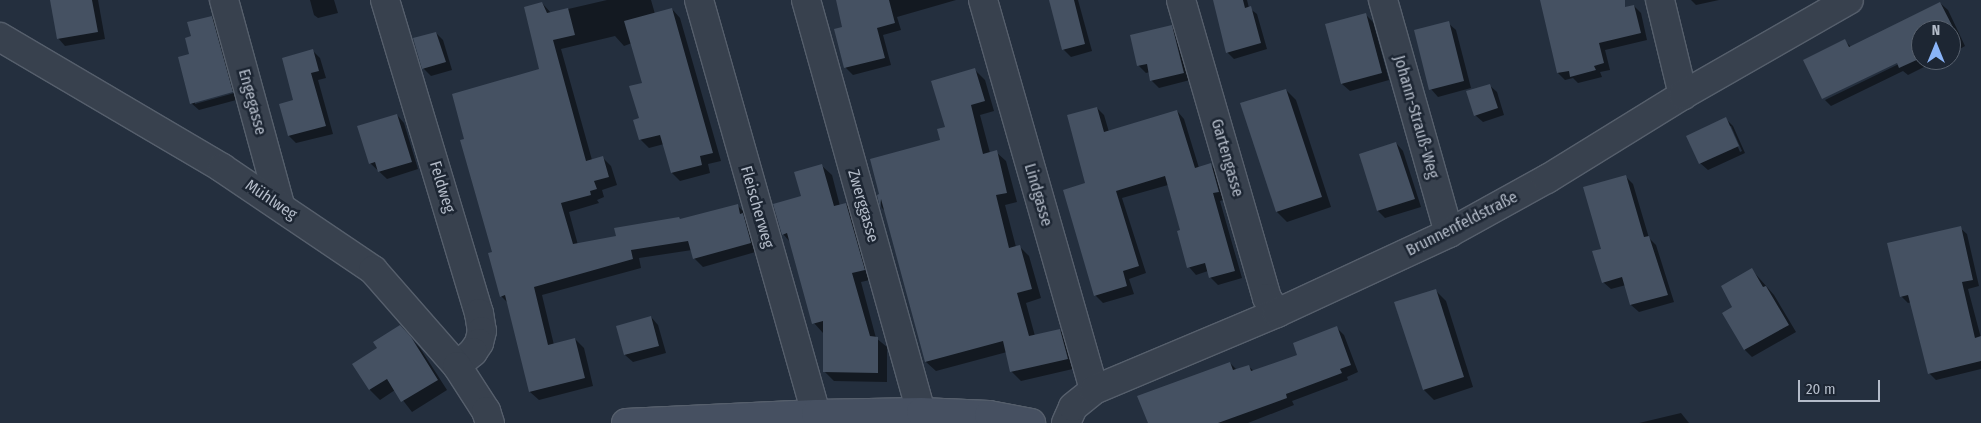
<!DOCTYPE html>
<meta charset="utf-8">
<style>
body{margin:0}
#map{position:relative;width:1981px;height:423px;overflow:hidden;background:#242f3e;font-family:"Fira Sans Condensed",sans-serif}
div>[style]{position:absolute}
.shadow>*{inset:0;background:#0007}
.building>*{inset:0;background:#455162}
.roads{filter:drop-shadow(1px 0 #565f6c) drop-shadow(-1px 0 #565f6c) drop-shadow(0 1px #565f6c) drop-shadow(0 -1px #565f6c)}
.street>*{height:28px;margin:-14px;padding:0 14px;transform-origin:14px;border-radius:14px;background:#38414e}
.secondary>*{height:28px;margin:-14px;padding:0 14px;transform-origin:14px;border-radius:14px;background:#465061}
span{translate:-50% -50%;white-space:nowrap;text-align:center;line-height:1.15;-webkit-text-stroke:5px #1d2633;paint-order:stroke}
.street-label{font-size:16px;color:#b4bcc9}
.north{position:absolute;left:1911px;top:20px;width:50px;height:50px;box-sizing:border-box;background:#1d2633;border:1px solid #59626f;border-radius:50%;rotate:0deg;font-size:14px;font-weight:700;line-height:20px;text-align:center;color:#b4bcc9}
.north::after{content:'';display:block;margin:auto;width:18px;height:22px;background:#8ab4f8;clip-path:polygon(50% 0,100% 100%,50% 72%,0 100%)}
.scale{position:absolute;left:1798px;top:380px;width:82px;height:22px;box-sizing:border-box;border:2px solid #b4bcc9;border-top:0;padding-left:6px;font-size:15px;line-height:18px;white-space:nowrap;color:#b4bcc9;-webkit-text-stroke:4px #1d2633;paint-order:stroke}
</style>
<div id="map">
<div class="shadow">
<div style="clip-path:polygon(51px 0,98px 0,105px 39px,65px 46px,58px 38px)"></div>
<div style="clip-path:polygon(310px 0,334px 0,338px 13px,318px 18px,314px 15px)"></div>
<div style="clip-path:polygon(607px 0,651px 0,655px 14px,672px 9px,680px 18px,721px 161px,708px 164px,710px 173px,680px 181px,672px 173px,664px 144px,649px 148px,640px 139px,643px 83px,632px 43px,624px 46px,615px 36px,561px 49px,592px 160px,602px 157px,611px 166px,617px 185px,602px 190px,604px 197px,597px 200px,599px 203px,569px 212px,578px 245px,618px 237px,737px 205px,746px 214px,759px 251px,703px 267px,694px 258px,692px 250px,639px 258px,641px 268px,542px 295px,554px 345px,575px 339px,584px 348px,593px 386px,539px 400px,530px 392px,508px 303px,501px 296px,494px 253px,466px 140px,541px 70px,542px 3px,551px 13px)"></div>
<div style="clip-path:polygon(837px 0,956px 0,897px 17px,901px 30px,883px 35px,891px 65px,853px 75px,846px 68px,836px 30px,844px 28px)"></div>
<div style="clip-path:polygon(1051px 0,1078px 0,1092px 51px,1071px 57px,1063px 49px)"></div>
<div style="clip-path:polygon(1214px 0,1247px 0,1249px 8px,1257px 14px,1267px 49px,1234px 59px,1227px 52px)"></div>
<div style="clip-path:polygon(1542px 0,1612px 0,1615px 10px,1634px 6px,1641px 13px,1647px 40px,1605px 50px,1610px 70px,1600px 72px,1602px 77px,1578px 83px,1573px 78px,1565px 80px,1558px 73px)"></div>
<div style="clip-path:polygon(1691px 0,1719px 0,1696px 5px)"></div>
<div style="clip-path:polygon(1940px 3px,1948px 10px,1965px 46px,1951px 54px,1951px 30px,1921px 30px,1921px 60px,1938px 60px,1908px 75px,1903px 71px,1831px 106px,1825px 100px,1903px 62px,1902px 59px,1823px 98px,1805px 61px,1845px 41px,1851px 47px)"></div>
<div style="clip-path:polygon(1366px 15px,1373px 22px,1389px 80px,1350px 91px,1342px 84px,1327px 25px)"></div>
<div style="clip-path:polygon(212px 17px,219px 24px,237px 90px,195px 101px,195px 104px,238px 92px,240px 99px,199px 110px,191px 103px,192px 37px)"></div>
<div style="clip-path:polygon(1448px 23px,1456px 30px,1471px 88px,1438px 97px,1431px 89px)"></div>
<div style="clip-path:polygon(1172px 27px,1179px 34px,1190px 80px,1159px 88px,1151px 80px,1150px 72px,1146px 73px,1139px 66px,1131px 36px)"></div>
<div style="clip-path:polygon(436px 33px,443px 40px,452px 70px,431px 76px,423px 68px)"></div>
<div style="clip-path:polygon(313px 51px,320px 58px,326px 78px,318px 80px,333px 134px,296px 143px,289px 136px,295px 101px)"></div>
<div style="clip-path:polygon(975px 70px,985px 80px,994px 111px,980px 115px,990px 153px,996px 152px,1006px 161px,1017px 202px,1005px 205px,1016px 247px,1019px 246px,1029px 256px,1041px 298px,1026px 303px,1035px 336px,1060px 330px,1070px 340px,1077px 368px,1021px 381px,1011px 371px,1007px 352px,936px 371px,926px 362px,885px 211px,882px 208px,878px 196px,942px 141px)"></div>
<div style="clip-path:polygon(1489px 85px,1497px 92px,1504px 115px,1483px 122px,1475px 115px)"></div>
<div style="clip-path:polygon(1286px 90px,1296px 100px,1331px 207px,1287px 222px,1277px 212px)"></div>
<div style="clip-path:polygon(1097px 108px,1104px 115px,1109px 132px,1177px 111px,1184px 119px,1199px 168px,1210px 164px,1218px 172px,1226px 199px,1220px 201px,1242px 278px,1218px 285px,1210px 277px,1208px 271px,1196px 275px,1189px 267px,1181px 231px,1168px 185px,1122px 198px,1146px 273px,1129px 279px,1134px 294px,1103px 303px,1095px 295px,1087px 184px)"></div>
<div style="clip-path:polygon(397px 115px,404px 123px,418px 169px,387px 179px,370px 163px)"></div>
<div style="clip-path:polygon(evenodd,1726px 119px,1733px 126px,1745px 153px,1708px 170px,1700px 163px,1726px 119px,1729px 126px,1731px 126px,1742px 151px,1740px 152px,1729px 126px)"></div>
<div style="clip-path:polygon(1396px 143px,1403px 151px,1421px 207px,1385px 218px,1378px 211px,1360px 155px)"></div>
<div style="clip-path:polygon(822px 166px,832px 175px,840px 206px,846px 204px,856px 214px,874px 279px,861px 282px,876px 338px,887px 347px,887px 382px,834px 381px,824px 371px,823px 333px,814px 323px,791px 243px,783px 234px)"></div>
<div style="clip-path:polygon(1625px 176px,1633px 184px,1649px 238px,1656px 245px,1674px 302px,1639px 312px,1631px 305px,1626px 285px,1611px 289px,1603px 282px,1603px 250px)"></div>
<div style="clip-path:polygon(1960px 228px,1967px 234px,1979px 286px,1968px 289px,1981px 338px,1981px 369px,1936px 380px,1929px 373px,1911px 302px,1908px 303px,1901px 296px)"></div>
<div style="clip-path:polygon(1752px 270px,1774px 295px,1796px 332px,1752px 357px,1745px 350px,1724px 313px,1734px 307px)"></div>
<div style="clip-path:polygon(1436px 291px,1446px 301px,1473px 387px,1434px 400px,1424px 390px)"></div>
<div style="clip-path:polygon(651px 317px,658px 325px,666px 353px,633px 362px,625px 355px,618px 326px)"></div>
<div style="clip-path:polygon(1337px 328px,1344px 335px,1358px 372px,1347px 377px,1348px 380px,1292px 401px,1294px 405px,1248px 423px,1149px 423px,1230px 363px,1237px 370px,1248px 366px,1254px 371px,1299px 356px)"></div>
<div style="clip-path:polygon(410px 337px,420px 348px,447px 390px,412px 412px,395px 390px,380px 400px,370px 390px,354px 364px)"></div>
<div style="clip-path:polygon(1681px 413px,1689px 423px,1639px 423px)"></div>
</div>
<div class="building">
<div style="clip-path:polygon(50px 0,92px 0,98px 32px,57px 39px)"></div>
<div style="clip-path:polygon(836px 0,889px 0,895px 23px,877px 28px,885px 58px,844px 68px,834px 29px,842px 27px)"></div>
<div style="clip-path:polygon(1049px 0,1074px 0,1085px 44px,1062px 50px)"></div>
<div style="clip-path:polygon(1213px 0,1243px 0,1245px 8px,1251px 6px,1261px 43px,1226px 53px)"></div>
<div style="clip-path:polygon(1540px 0,1625px 0,1625px 7px,1634px 5px,1641px 33px,1599px 43px,1604px 63px,1594px 66px,1596px 70px,1570px 77px,1569px 71px,1557px 73px)"></div>
<div style="clip-path:polygon(542px 2px,547px 13px,568px 8px,575px 35px,553px 40px,586px 161px,603px 156px,609px 177px,594px 181px,597px 189px,590px 191px,591px 195px,561px 203px,573px 244px,616px 236px,614px 228px,679px 217px,680px 219px,738px 204px,740px 214px,743px 213px,751px 243px,693px 259px,688px 241px,631px 250px,633px 259px,534px 287px,548px 345px,575px 338px,585px 378px,529px 392px,505px 295px,500px 297px,488px 253px,492px 252px,460px 140px,464px 139px,452px 94px,539px 69px,524px 7px)"></div>
<div style="clip-path:polygon(1940px 2px,1959px 39px,1951px 43px,1951px 30px,1921px 30px,1921px 58px,1899px 68px,1897px 63px,1822px 99px,1803px 60px,1845px 39px,1849px 47px)"></div>
<div style="clip-path:polygon(672px 8px,713px 153px,700px 156px,702px 165px,671px 173px,660px 135px,639px 140px,633px 120px,639px 118px,629px 86px,642px 83px,624px 21px)"></div>
<div style="clip-path:polygon(1366px 13px,1382px 73px,1341px 84px,1325px 24px)"></div>
<div style="clip-path:polygon(212px 16px,233px 92px,190px 104px,178px 57px,189px 54px,185px 38px,191px 36px,187px 22px)"></div>
<div style="clip-path:polygon(1449px 21px,1464px 81px,1429px 90px,1414px 30px)"></div>
<div style="clip-path:polygon(1172px 25px,1184px 73px,1150px 81px,1147px 64px,1137px 66px,1130px 35px)"></div>
<div style="clip-path:polygon(436px 32px,446px 62px,422px 69px,413px 38px)"></div>
<div style="clip-path:polygon(313px 49px,319px 71px,311px 73px,326px 126px,288px 136px,279px 104px,293px 100px,282px 58px)"></div>
<div style="clip-path:polygon(975px 68px,985px 101px,971px 105px,983px 154px,997px 150px,1007px 193px,996px 195px,1009px 248px,1020px 245px,1032px 289px,1017px 293px,1029px 336px,1060px 329px,1068px 359px,1010px 372px,1003px 341px,925px 362px,881px 199px,880px 208px,877px 195px,879px 194px,870px 159px,940px 140px,937px 129px,945px 127px,931px 81px)"></div>
<div style="clip-path:polygon(1490px 84px,1498px 108px,1474px 116px,1466px 91px)"></div>
<div style="clip-path:polygon(1286px 89px,1322px 197px,1276px 212px,1240px 103px)"></div>
<div style="clip-path:polygon(1097px 107px,1104px 132px,1177px 110px,1195px 168px,1211px 163px,1219px 192px,1213px 193px,1235px 271px,1209px 278px,1205px 263px,1187px 268px,1177px 231px,1180px 230px,1165px 176px,1116px 191px,1139px 266px,1123px 271px,1127px 286px,1094px 296px,1063px 190px,1085px 183px,1067px 115px)"></div>
<div style="clip-path:polygon(397px 114px,412px 162px,378px 172px,375px 162px,369px 164px,357px 126px)"></div>
<div style="clip-path:polygon(1726px 117px,1739px 146px,1699px 164px,1686px 136px)"></div>
<div style="clip-path:polygon(1396px 142px,1415px 199px,1377px 211px,1359px 154px)"></div>
<div style="clip-path:polygon(822px 164px,834px 206px,846px 203px,865px 270px,852px 273px,870px 336px,878px 337px,878px 373px,823px 372px,823px 321px,812px 324px,787px 233px,782px 235px,773px 204px,801px 196px,794px 172px)"></div>
<div style="clip-path:polygon(1626px 175px,1644px 237px,1649px 236px,1668px 295px,1630px 305px,1622px 277px,1602px 283px,1592px 251px,1601px 249px,1583px 187px)"></div>
<div style="clip-path:polygon(1961px 226px,1973px 280px,1962px 282px,1975px 338px,1981px 336px,1981px 361px,1928px 374px,1908px 295px,1900px 297px,1887px 243px)"></div>
<div style="clip-path:polygon(1752px 268px,1763px 287px,1766px 286px,1789px 325px,1744px 350px,1722px 313px,1732px 307px,1721px 286px)"></div>
<div style="clip-path:polygon(1436px 289px,1464px 377px,1423px 390px,1394px 302px)"></div>
<div style="clip-path:polygon(651px 316px,659px 346px,624px 355px,616px 326px)"></div>
<div style="clip-path:polygon(400px 325px,411px 337px,438px 380px,401px 402px,387px 379px,369px 390px,352px 364px,377px 348px,373px 342px)"></div>
<div style="clip-path:polygon(1337px 326px,1351px 365px,1340px 369px,1342px 373px,1286px 394px,1287px 398px,1218px 423px,1148px 423px,1137px 396px,1230px 362px,1233px 370px,1249px 365px,1251px 371px,1297px 355px,1293px 343px)"></div>
</div>
<div class="roads">
<div class="street">
<div style="left:224px;top:0;width:213px;rotate:74.7deg"></div>
<div style="left:385px;top:0;width:327px;rotate:73.3deg"></div>
<div style="left:479px;top:313px;width:18px;rotate:81deg"></div>
<div style="left:482px;top:331px;width:12px;rotate:104deg"></div>
<div style="left:479px;top:343px;width:11px;rotate:124deg"></div>
<div style="left:473px;top:352px;width:21px;rotate:139deg"></div>
<div style="left:699px;top:0;width:430px;rotate:74.2deg"></div>
<div style="left:816px;top:414px;width:9px;rotate:90deg"></div>
<div style="left:806px;top:0;width:428px;rotate:74.4deg"></div>
<div style="left:983px;top:0;width:405px;rotate:74.1deg"></div>
<div style="left:1181px;top:0;width:310px;rotate:73.9deg"></div>
<div style="left:1267px;top:298px;width:18px;rotate:56deg"></div>
<div style="left:1383px;top:0;width:242px;rotate:74.2deg"></div>
<div style="left:1660px;top:0;width:98px;rotate:76.4deg"></div>
<div style="left:0;top:37px;width:258px;rotate:30.5deg"></div>
<div style="left:222px;top:168px;width:182px;rotate:34deg"></div>
<div style="left:373px;top:270px;width:128px;rotate:48.8deg"></div>
<div style="left:457px;top:366px;width:54px;rotate:57.2deg"></div>
<div style="left:486px;top:411px;width:13px;rotate:72deg"></div>
<div style="left:1066px;top:423px;width:17px;rotate:-66deg"></div>
<div style="left:1073px;top:407px;width:27px;rotate:-39deg"></div>
<div style="left:1094px;top:390px;width:199px;rotate:-22.8deg"></div>
<div style="left:1277px;top:313px;width:190px;rotate:-24.9deg"></div>
<div style="left:1449px;top:233px;width:112px;rotate:-28.9deg"></div>
<div style="left:1547px;top:179px;width:160px;rotate:-31.7deg"></div>
<div style="left:1683px;top:95px;width:191px;rotate:-29.8deg"></div>
</div>
<div class="secondary">
<div style="left:626px;top:423px;width:190px;rotate:-2.7deg"></div>
<div style="left:816px;top:414px;width:105px;rotate:-1.1deg"></div>
<div style="left:921px;top:412px;width:68px;rotate:2.5deg"></div>
<div style="left:989px;top:415px;width:43px;rotate:10.8deg"></div>
</div>
</div>
<div class="street-label">
<span style="left:252px;top:102px;rotate:75deg">Engegasse</span>
<span style="left:1416px;top:117px;rotate:74deg">Johann-Strauß-Weg</span>
<span style="left:1227px;top:158px;rotate:74deg">Gartengasse</span>
<span style="left:442px;top:187px;rotate:73deg">Feldweg</span>
<span style="left:1038px;top:195px;rotate:74deg">Lindgasse</span>
<span style="left:271px;top:200px;rotate:34deg">Mühlweg</span>
<span style="left:863px;top:206px;rotate:74deg">Zwerggasse</span>
<span style="left:757px;top:207px;rotate:74deg">Fleischerweg</span>
<span style="left:1462px;top:224px;rotate:-27deg">Brunnenfeldstraße</span>
</div>
<div class="north">N</div>
<div class="scale">20 m</div>
</div>
